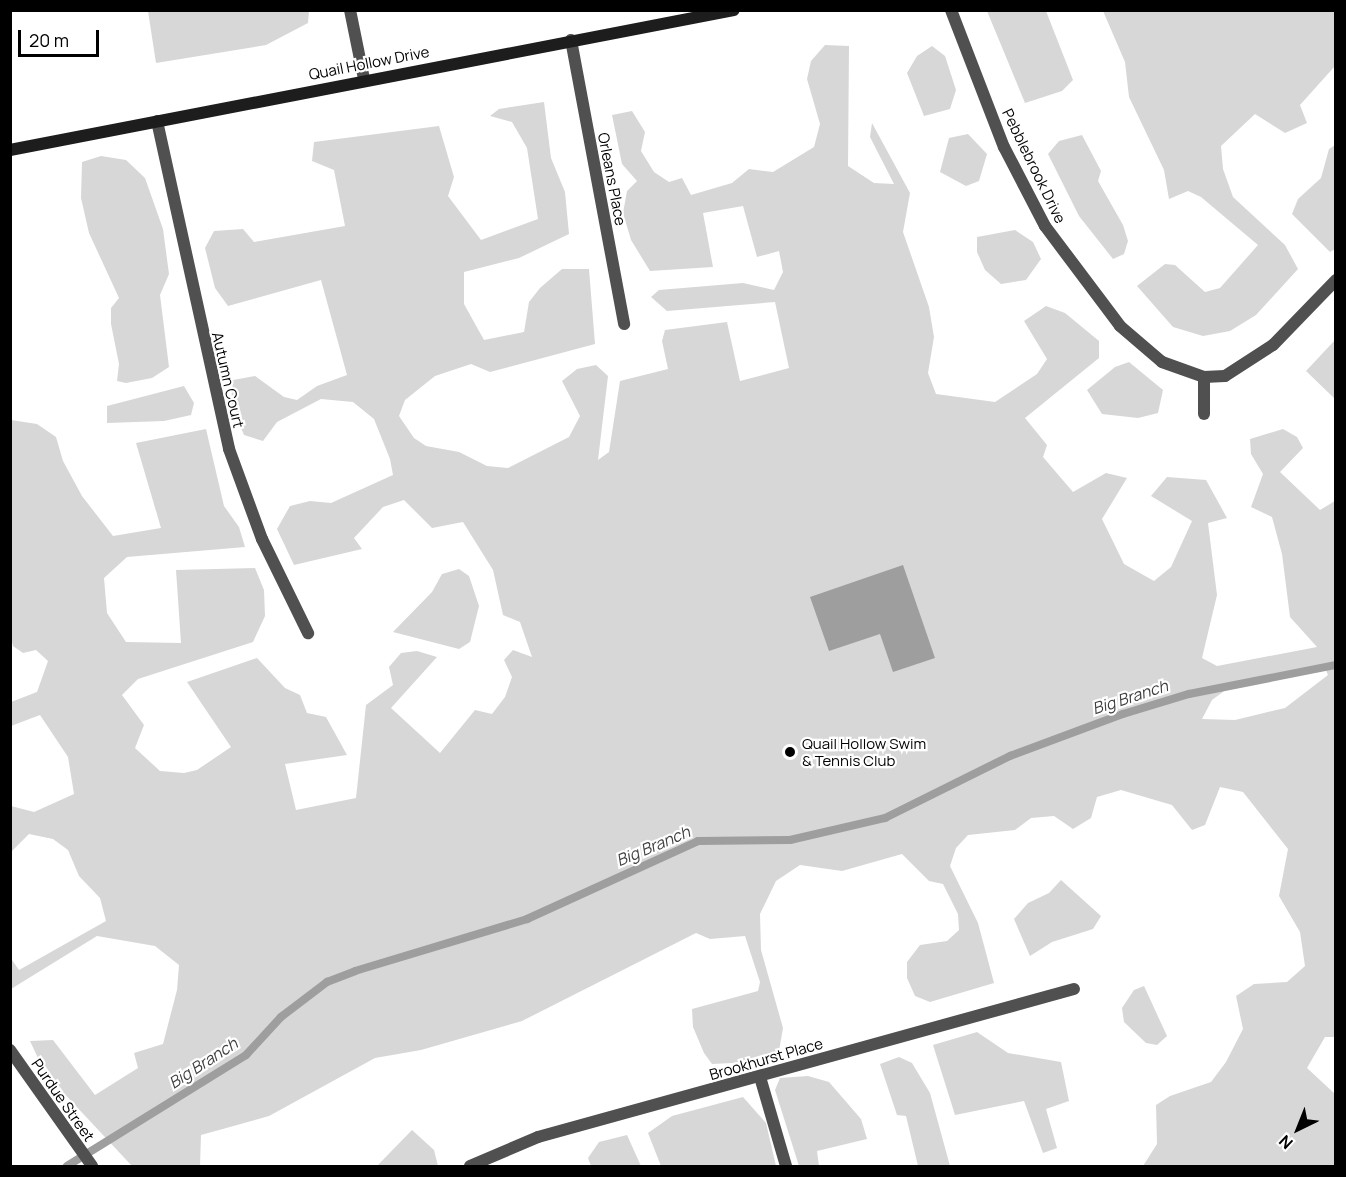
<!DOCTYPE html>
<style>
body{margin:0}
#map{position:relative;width:1346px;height:1177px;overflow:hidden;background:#fff;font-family:Manrope,sans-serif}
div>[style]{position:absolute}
.green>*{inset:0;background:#d7d7d7}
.water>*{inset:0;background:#9e9e9e}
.stream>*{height:8px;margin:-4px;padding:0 4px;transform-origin:4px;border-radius:4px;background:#9e9e9e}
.street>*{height:12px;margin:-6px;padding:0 6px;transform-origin:6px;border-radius:6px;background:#505050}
.secondary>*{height:12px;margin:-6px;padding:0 6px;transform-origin:6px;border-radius:6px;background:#1d1d1d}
.dots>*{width:16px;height:16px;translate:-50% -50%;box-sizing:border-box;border:3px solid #fff;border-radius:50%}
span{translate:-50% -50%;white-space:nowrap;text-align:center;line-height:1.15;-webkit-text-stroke:4.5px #fff;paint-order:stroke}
.street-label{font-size:15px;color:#000}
.poi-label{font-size:15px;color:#000}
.left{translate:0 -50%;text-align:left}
.water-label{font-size:16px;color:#3f3f3f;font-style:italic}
.frame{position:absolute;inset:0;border:12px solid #000;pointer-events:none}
.north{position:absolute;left:1268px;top:1099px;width:60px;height:60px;-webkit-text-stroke:4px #fff;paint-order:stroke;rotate:223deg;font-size:16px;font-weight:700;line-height:24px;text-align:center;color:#000}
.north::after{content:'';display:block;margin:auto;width:21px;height:27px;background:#000;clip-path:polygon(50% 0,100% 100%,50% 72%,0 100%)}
.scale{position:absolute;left:18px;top:30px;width:81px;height:27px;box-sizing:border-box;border:3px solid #000;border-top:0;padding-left:8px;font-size:18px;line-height:21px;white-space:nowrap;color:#000;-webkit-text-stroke:4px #fff;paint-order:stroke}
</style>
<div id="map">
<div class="green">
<div style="clip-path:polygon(1169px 10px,1335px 11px,1335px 66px,1300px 105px,1307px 123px,1285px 133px,1255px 114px,1221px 146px,1223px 169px,1233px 197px,1285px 245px,1298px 269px,1256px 315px,1230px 331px,1203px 336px,1173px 327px,1137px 286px,1165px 264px,1175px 265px,1205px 292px,1220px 288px,1258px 245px,1201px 197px,1188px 191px,1169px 199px,1164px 170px,1129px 97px,1125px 62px,1103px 11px)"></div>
<div style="clip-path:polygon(148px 11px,309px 11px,308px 23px,266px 45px,156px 63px)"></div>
<div style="clip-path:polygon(987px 11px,1046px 11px,1073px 80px,1062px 91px,1025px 103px)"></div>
<div style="clip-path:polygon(evenodd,825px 45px,849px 46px,848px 166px,874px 183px,894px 184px,870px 137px,872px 123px,910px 193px,903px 232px,929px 307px,934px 337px,928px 373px,936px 394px,995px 402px,1037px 374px,1047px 359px,1024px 321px,1046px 306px,1065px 313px,1099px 341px,1099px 358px,1025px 418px,1047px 445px,1043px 457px,1073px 492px,1106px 473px,1127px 478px,1102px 519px,1124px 564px,1154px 581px,1171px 567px,1192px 521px,1151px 496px,1167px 477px,1206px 480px,1227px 518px,1208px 523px,1217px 595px,1202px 658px,1217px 666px,1317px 647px,1290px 617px,1282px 554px,1272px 517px,1251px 507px,1263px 474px,1251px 454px,1250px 439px,1283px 429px,1297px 437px,1303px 448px,1280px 472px,1320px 510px,1335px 501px,1335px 1037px,1325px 1037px,1307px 1068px,1335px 1094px,1335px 1166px,1143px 1166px,1157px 1144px,1156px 1105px,1170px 1096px,1211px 1082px,1226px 1062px,1243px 1029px,1236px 996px,1254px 984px,1287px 982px,1305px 966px,1300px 932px,1279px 896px,1288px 849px,1243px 792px,1220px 787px,1205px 825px,1192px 830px,1172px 805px,1121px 790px,1097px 797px,1091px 818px,1073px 829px,1054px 816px,1031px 818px,1015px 830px,968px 835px,956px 848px,950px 866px,978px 923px,994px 983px,930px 1002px,915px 996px,907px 978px,907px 962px,920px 945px,947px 941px,959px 930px,958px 914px,943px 884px,929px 881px,902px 854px,842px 871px,800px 865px,776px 881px,760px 914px,761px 950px,783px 1028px,779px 1051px,733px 1063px,712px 1064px,704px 1053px,693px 1027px,692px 1009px,758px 991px,760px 982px,745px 936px,710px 939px,696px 933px,522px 1021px,421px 1050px,375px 1058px,269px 1116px,201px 1135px,200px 1166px,132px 1166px,45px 1073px,30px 1041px,53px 1040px,95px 1095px,138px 1068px,134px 1053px,163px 1044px,177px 990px,179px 965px,155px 946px,97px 936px,11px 989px,10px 957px,19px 970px,106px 921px,100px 898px,79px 876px,68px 850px,53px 839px,29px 834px,11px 852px,11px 806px,34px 812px,74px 794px,68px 757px,40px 715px,11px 726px,11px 702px,37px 692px,48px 661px,36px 650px,23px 653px,13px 646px,11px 638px,11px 420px,37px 424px,56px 437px,63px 461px,82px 496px,113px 536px,161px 528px,136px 443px,206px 429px,224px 506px,239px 527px,245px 547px,127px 557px,104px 578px,107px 613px,126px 642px,181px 643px,176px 570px,255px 568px,264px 590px,265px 616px,253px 642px,138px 679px,122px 695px,144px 725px,135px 748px,160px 771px,184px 773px,197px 770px,231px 747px,187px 682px,257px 658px,285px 688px,300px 695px,307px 713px,326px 717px,347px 755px,285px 764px,296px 810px,356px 798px,366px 705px,393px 685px,389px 667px,401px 653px,417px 651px,437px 657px,391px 708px,440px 753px,475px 710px,492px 714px,505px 697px,512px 677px,504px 660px,513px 650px,532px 657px,520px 622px,503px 615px,493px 570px,463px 522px,432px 528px,404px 500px,383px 507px,354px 538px,362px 549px,294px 565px,277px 529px,290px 506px,310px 501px,331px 503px,393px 475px,390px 459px,374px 419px,353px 402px,321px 399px,277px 422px,263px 441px,244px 435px,231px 403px,233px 380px,255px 376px,284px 397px,297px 400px,317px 386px,347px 375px,321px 280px,228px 306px,215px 288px,205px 248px,214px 231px,243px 229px,254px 242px,345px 226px,334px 170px,312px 161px,314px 142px,439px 126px,454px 177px,448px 196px,481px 240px,538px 219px,527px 148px,512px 122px,490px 116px,499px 109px,544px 102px,551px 158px,565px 192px,569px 234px,519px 258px,464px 272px,464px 304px,484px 340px,524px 332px,529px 302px,540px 288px,562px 269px,589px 269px,595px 344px,490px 372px,471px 364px,435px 376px,405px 400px,399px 416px,414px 438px,426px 446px,459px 452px,487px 466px,508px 468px,569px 437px,580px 416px,562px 381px,577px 369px,596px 365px,608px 376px,598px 460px,609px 452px,620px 381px,668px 369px,662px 341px,665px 330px,727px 322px,740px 381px,789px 368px,775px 302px,667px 311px,651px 297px,659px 290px,743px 283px,774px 290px,783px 272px,779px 251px,757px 257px,743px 206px,703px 213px,713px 267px,650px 271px,631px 240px,623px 213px,627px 191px,637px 181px,622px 164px,612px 115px,632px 111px,645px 132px,641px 151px,654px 172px,669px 182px,682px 178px,691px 195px,732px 183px,749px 169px,773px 172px,814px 147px,820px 124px,807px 79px,811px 61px,825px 45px,1325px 668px,1328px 675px,1285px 708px,1235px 720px,1202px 719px,1212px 700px,1231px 686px,1325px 668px)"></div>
<div style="clip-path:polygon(932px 46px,945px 56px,956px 90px,950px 109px,924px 116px,907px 73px,917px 56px)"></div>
<div style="clip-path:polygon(968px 134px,987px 154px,979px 181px,966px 186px,940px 172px,949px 138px)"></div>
<div style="clip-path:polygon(1082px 135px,1101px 171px,1098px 181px,1123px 225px,1128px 241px,1124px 254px,1113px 259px,1079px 216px,1048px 154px,1059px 141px)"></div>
<div style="clip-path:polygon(1335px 145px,1335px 249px,1330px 252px,1292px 214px,1298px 199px,1321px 178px,1329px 149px)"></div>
<div style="clip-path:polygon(101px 156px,126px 160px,145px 178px,163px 229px,169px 274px,160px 295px,169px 367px,152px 378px,126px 383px,117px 381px,119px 364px,111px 324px,111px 308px,119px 298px,89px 233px,81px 198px,82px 162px)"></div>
<div style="clip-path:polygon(1015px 230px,1033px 242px,1041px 259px,1026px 280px,1001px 284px,985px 270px,977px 252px,977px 237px)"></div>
<div style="clip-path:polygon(1335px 340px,1335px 399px,1306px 371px)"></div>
<div style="clip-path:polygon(1129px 362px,1163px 390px,1158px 413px,1138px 418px,1102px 414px,1087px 390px,1115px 367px)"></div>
<div style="clip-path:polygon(184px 386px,194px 403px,191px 415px,164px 421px,107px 423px,107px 406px)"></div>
<div style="clip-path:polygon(459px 569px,469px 576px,479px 606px,470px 642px,459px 649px,393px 632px,432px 592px,442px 574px)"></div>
<div style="clip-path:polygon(1061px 880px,1101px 916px,1093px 929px,1052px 942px,1030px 956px,1014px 919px,1028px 903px,1049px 893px)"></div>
<div style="clip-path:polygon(1144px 986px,1167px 1036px,1157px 1045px,1146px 1043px,1124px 1022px,1122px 1008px,1134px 990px)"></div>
<div style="clip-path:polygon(977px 1032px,1008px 1053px,1061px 1062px,1069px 1101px,1046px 1109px,1057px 1148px,1043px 1153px,1024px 1101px,955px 1115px,933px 1045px)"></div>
<div style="clip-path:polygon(899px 1057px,912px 1063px,930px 1093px,950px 1166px,918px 1166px,906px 1116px,897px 1115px,880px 1064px)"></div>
<div style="clip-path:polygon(808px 1076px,829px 1082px,861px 1119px,867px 1139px,817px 1151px,819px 1166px,799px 1166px,775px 1090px,780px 1078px)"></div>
<div style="clip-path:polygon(743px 1097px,766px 1123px,776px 1166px,661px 1166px,648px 1133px,672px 1116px)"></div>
<div style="clip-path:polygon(412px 1130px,434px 1150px,438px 1166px,377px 1166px)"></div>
<div style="clip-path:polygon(627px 1135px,641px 1166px,591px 1166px,588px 1158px,599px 1142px)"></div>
</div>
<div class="water">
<div style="clip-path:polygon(903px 565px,935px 658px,893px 672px,880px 634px,829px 651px,810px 597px)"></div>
</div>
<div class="stream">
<div style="left:67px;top:1166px;width:211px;rotate:-31.8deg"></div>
<div style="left:246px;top:1055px;width:52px;rotate:-47.4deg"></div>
<div style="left:281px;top:1017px;width:58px;rotate:-37.3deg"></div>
<div style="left:327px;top:982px;width:30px;rotate:-21deg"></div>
<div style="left:355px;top:971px;width:180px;rotate:-16.8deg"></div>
<div style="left:527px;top:919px;width:188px;rotate:-24.5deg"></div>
<div style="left:698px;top:841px;width:92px;rotate:-0.6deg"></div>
<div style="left:790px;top:840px;width:98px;rotate:-13deg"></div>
<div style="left:885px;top:818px;width:140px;rotate:-26.4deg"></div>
<div style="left:1010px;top:756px;width:121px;rotate:-20.4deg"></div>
<div style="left:1123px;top:714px;width:69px;rotate:-16.9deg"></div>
<div style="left:1189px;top:694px;width:150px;rotate:-11.2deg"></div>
</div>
<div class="street">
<div style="left:350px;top:10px;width:70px;rotate:78.5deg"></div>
<div style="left:951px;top:10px;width:147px;rotate:68.9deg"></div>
<div style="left:1004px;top:147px;width:89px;rotate:62.6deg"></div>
<div style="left:1045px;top:226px;width:125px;rotate:53.1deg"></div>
<div style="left:1120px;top:326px;width:55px;rotate:40.6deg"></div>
<div style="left:1162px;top:362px;width:45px;rotate:19.7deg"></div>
<div style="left:1204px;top:377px;width:21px;rotate:-3deg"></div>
<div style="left:1225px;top:376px;width:57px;rotate:-32.9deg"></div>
<div style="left:1273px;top:345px;width:91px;rotate:-45.9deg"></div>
<div style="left:571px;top:40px;width:289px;rotate:79.4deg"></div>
<div style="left:157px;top:121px;width:336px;rotate:77.6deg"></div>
<div style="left:229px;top:449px;width:96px;rotate:69.9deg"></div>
<div style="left:262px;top:539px;width:105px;rotate:63.9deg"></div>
<div style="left:1204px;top:414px;width:37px;rotate:-90deg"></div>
<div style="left:10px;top:1050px;width:142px;rotate:54.7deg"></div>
<div style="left:760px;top:1077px;width:93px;rotate:73.7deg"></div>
<div style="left:470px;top:1166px;width:74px;rotate:-23.1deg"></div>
<div style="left:538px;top:1137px;width:556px;rotate:-15.44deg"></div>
</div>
<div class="secondary">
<div style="left:10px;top:150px;width:737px;rotate:-10.94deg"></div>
</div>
<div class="dots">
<div style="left:790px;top:752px;background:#000"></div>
</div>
<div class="street-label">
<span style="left:369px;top:63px;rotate:-11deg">Quail Hollow Drive</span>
<span style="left:1034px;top:166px;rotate:64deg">Pebblebrook Drive</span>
<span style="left:612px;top:179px;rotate:79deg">Orleans Place</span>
<span style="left:228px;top:380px;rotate:77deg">Autumn Court</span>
<span style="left:766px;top:1059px;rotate:-16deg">Brookhurst Place</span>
<span style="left:63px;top:1100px;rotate:55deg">Purdue Street</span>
</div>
<div class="poi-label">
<span class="left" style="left:802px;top:752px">Quail Hollow Swim<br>&amp; Tennis Club</span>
</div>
<div class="water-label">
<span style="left:1130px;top:697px;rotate:-18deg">Big Branch</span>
<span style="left:653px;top:846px;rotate:-23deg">Big Branch</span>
<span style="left:203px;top:1063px;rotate:-33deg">Big Branch</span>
</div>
<div class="frame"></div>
<div class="north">N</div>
<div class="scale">20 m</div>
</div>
